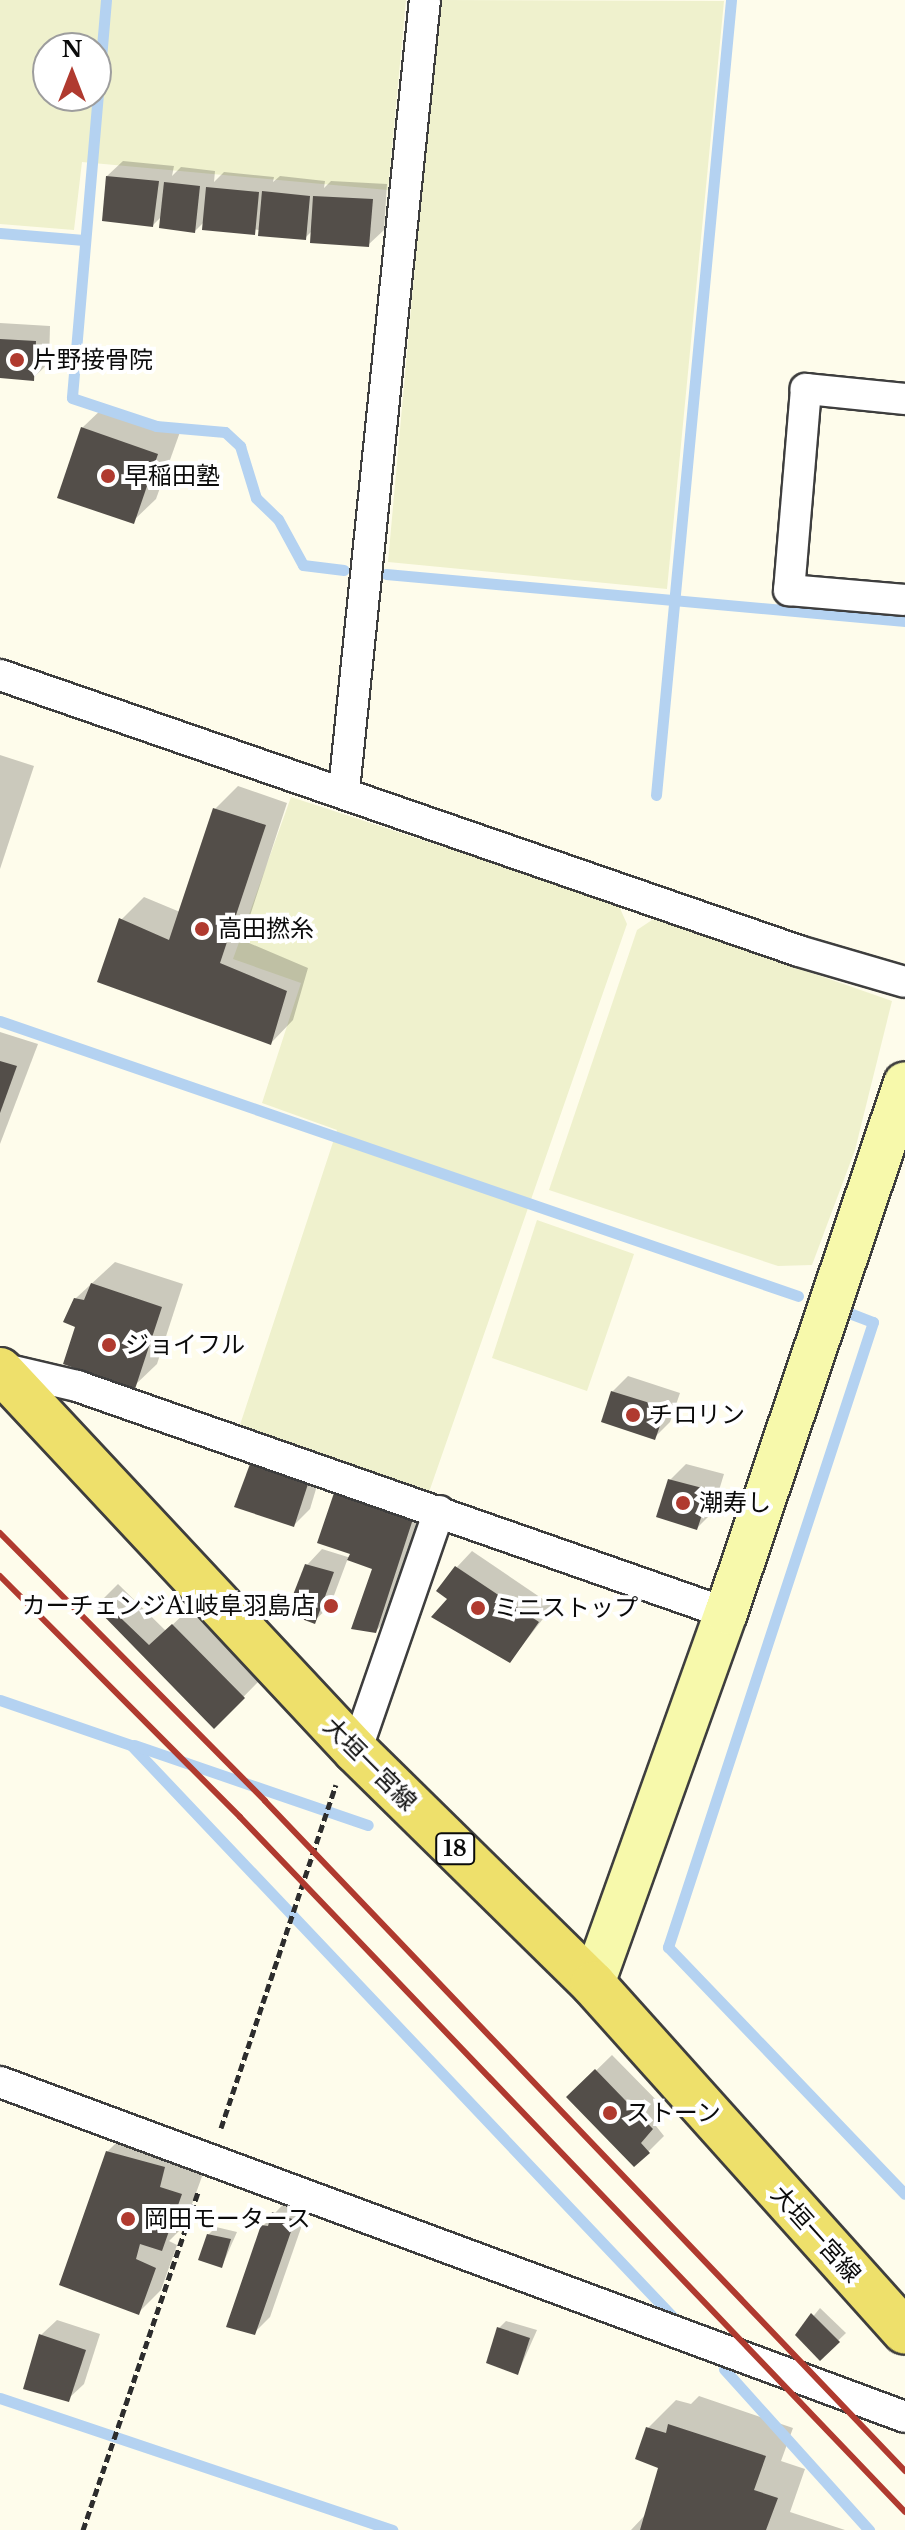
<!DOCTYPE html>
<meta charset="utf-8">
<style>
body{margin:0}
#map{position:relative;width:905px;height:2530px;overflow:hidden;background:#fefceb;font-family:"Libre Baskerville","Noto Sans JP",serif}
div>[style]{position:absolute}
.farmland>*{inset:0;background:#eff1cd}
.shadow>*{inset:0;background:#0003}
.stream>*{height:11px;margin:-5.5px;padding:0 5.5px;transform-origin:5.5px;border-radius:5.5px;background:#b4d2f1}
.building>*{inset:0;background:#534e49}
.path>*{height:5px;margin-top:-2.5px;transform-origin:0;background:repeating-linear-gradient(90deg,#2d2d2d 0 8px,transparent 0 12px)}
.roads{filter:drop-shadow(2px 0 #3e3e3e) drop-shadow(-2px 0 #3e3e3e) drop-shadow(0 2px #3e3e3e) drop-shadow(0 -2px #3e3e3e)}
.street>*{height:30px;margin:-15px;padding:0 15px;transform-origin:15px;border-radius:15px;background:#fff}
.secondary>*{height:42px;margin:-21px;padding:0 21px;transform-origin:21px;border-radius:21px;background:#f7f9ab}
.primary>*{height:44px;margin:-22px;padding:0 22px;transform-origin:22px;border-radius:22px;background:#eee06b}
.rail>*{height:6px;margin:-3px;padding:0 3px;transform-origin:3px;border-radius:3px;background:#b03a2f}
.dots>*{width:22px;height:22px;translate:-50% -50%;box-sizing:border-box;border:4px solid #fff;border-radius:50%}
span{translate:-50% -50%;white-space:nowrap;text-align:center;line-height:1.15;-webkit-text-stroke:8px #fff;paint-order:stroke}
.shield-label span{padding:2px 6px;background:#fff;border:2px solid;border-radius:6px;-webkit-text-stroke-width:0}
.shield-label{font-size:22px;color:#0b0b0b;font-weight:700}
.poi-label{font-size:24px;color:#0b0b0b}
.left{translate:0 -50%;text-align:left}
.right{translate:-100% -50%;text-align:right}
.street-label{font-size:24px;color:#0b0b0b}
.north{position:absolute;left:32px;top:32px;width:80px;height:80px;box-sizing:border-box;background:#fff;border:2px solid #9d9d9d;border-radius:50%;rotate:0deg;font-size:22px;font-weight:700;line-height:32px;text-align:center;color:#0b0b0b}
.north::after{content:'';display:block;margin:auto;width:28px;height:36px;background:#b03a2f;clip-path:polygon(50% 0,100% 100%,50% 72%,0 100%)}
</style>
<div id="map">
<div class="farmland">
<div style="clip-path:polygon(evenodd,0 0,406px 0,388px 190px,82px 162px,74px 230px,0 224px,0 0,48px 48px,96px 48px,96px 96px,48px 96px,48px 48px)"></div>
<div style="clip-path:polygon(439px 0,724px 1px,667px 589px,388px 562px)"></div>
<div style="clip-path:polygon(291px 797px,618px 904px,627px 924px,428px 1495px,238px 1431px,337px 1130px,262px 1103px,301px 983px,233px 959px)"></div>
<div style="clip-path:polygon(655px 918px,892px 1001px,855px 1150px,812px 1265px,778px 1266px,549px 1190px,637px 930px)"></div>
<div style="clip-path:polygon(537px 1220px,634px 1254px,587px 1391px,492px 1358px)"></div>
</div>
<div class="shadow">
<div style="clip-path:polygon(123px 161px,174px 166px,172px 176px,181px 167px,215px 171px,214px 182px,224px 172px,274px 177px,273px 182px,280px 176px,325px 181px,324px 188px,331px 181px,387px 184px,384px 230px,368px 245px,313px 230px,305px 238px,205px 221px,195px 231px,162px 216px,153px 225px,107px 176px)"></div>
<div style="clip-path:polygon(0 323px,50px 326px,49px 363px,33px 378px,0 376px)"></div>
<div style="clip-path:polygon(105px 406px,180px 432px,156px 499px,133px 521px,82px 428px)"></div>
<div style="clip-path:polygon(0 755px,34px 766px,0 869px)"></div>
<div style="clip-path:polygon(238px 786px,287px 803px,242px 940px,308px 968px,293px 1020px,271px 1043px,121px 920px,144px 897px,180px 912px,215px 809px)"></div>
<div style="clip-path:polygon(0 1032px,38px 1044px,0 1144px)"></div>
<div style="clip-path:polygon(115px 1262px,183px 1284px,157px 1364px,134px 1386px,77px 1326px,75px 1299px)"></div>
<div style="clip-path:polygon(628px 1376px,680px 1393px,670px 1422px,654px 1438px,612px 1392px)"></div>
<div style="clip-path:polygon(267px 1450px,322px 1469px,310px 1509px,294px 1525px,251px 1465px)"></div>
<div style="clip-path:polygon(686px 1464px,724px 1474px,712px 1513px,697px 1528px,670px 1480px)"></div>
<div style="clip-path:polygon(359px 1469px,435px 1496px,398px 1608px,376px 1631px,374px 1568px,348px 1558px,330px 1606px,314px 1621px,307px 1565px,322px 1549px,351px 1558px,337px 1491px)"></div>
<div style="clip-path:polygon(472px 1551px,553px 1606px,510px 1661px,457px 1567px)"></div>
<div style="clip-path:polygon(118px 1584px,166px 1631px,189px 1609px,259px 1681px,214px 1727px,96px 1606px)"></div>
<div style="clip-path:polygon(612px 2055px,668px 2112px,656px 2126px,664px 2136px,635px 2165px,569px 2097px)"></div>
<div style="clip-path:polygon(130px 2129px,204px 2171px,184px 2226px,169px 2241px,177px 2245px,161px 2290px,138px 2313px,107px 2152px)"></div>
<div style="clip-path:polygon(289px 2198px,309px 2205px,270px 2317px,254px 2333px,263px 2226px)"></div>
<div style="clip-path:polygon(216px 2227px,237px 2232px,222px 2266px,208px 2235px)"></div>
<div style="clip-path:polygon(820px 2308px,846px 2333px,820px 2358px,798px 2335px)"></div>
<div style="clip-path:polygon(57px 2320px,100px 2334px,84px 2384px,68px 2399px,41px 2335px)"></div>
<div style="clip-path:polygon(506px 2321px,537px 2330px,518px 2373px,499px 2328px)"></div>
<div style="clip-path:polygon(699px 2396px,793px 2428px,781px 2461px,805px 2469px,790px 2512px,845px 2530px,631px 2530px,647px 2513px,660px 2467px,648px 2428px,676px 2400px,691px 2404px)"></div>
</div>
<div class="stream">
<div style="left:106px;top:0;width:399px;rotate:94.9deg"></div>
<div style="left:72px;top:398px;width:89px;rotate:18.4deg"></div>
<div style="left:156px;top:426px;width:69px;rotate:5deg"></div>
<div style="left:225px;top:432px;width:21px;rotate:43deg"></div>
<div style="left:240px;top:446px;width:54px;rotate:72.9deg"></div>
<div style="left:256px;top:498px;width:30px;rotate:44deg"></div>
<div style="left:278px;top:519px;width:52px;rotate:61.5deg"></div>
<div style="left:303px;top:565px;width:41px;rotate:7deg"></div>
<div style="left:0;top:233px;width:84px;rotate:4.8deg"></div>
<div style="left:386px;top:574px;width:521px;rotate:5.17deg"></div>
<div style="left:656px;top:795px;width:799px;rotate:-84.61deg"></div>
<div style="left:0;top:1021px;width:844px;rotate:19.01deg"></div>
<div style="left:844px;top:1311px;width:31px;rotate:21deg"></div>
<div style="left:873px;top:1322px;width:658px;rotate:108.16deg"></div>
<div style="left:668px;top:1947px;width:342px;rotate:46.2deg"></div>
<div style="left:0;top:1700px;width:139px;rotate:19deg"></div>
<div style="left:131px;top:1745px;width:787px;rotate:46.55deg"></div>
<div style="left:134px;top:1745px;width:247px;rotate:18.9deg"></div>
<div style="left:724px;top:2369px;width:217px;rotate:48deg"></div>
<div style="left:0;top:2398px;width:414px;rotate:18.6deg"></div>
</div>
<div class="building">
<div style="clip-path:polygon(106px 176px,159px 181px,153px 227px,102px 221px)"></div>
<div style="clip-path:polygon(164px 182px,200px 186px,195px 233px,159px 228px)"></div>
<div style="clip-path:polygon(206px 187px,259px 192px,255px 235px,202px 230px)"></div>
<div style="clip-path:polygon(262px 191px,310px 196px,306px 240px,258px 236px)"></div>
<div style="clip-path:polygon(313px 196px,373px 199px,369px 247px,310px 243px)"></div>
<div style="clip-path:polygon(0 339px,36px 341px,34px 381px,0 378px)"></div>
<div style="clip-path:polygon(81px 427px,158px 454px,134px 524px,57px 498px)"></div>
<div style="clip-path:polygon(213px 808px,266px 825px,220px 963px,287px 991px,271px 1045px,97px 982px,119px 918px,169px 940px)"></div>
<div style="clip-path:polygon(0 1061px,17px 1066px,0 1113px)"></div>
<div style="clip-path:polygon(91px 1283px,162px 1307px,135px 1389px,63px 1364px,75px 1327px,63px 1322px,74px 1298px,84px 1300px)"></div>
<div style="clip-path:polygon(611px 1391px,666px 1408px,655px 1440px,601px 1422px)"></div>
<div style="clip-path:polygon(250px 1464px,308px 1484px,294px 1527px,234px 1507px)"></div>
<div style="clip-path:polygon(668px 1479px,710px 1490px,697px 1530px,656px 1517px)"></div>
<div style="clip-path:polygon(335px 1490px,413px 1519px,376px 1633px,351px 1629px,372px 1569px,347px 1560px,350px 1554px,317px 1543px)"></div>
<div style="clip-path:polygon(305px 1564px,334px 1572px,315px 1624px,286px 1613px)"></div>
<div style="clip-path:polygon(455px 1566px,539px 1622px,510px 1663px,431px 1617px,447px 1599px,436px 1591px)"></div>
<div style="clip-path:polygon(101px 1599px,149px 1645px,172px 1624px,245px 1698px,214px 1729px,94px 1606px)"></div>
<div style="clip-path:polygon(595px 2069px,653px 2129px,641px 2143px,650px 2153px,634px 2167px,566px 2097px)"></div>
<div style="clip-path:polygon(106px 2151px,165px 2167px,160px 2187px,182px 2194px,162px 2251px,140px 2244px,136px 2259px,156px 2268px,139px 2315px,59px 2285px)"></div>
<div style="clip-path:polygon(272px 2212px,295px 2220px,255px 2335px,226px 2327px,261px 2225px,268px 2226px)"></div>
<div style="clip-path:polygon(207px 2234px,231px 2239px,222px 2268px,198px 2260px)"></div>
<div style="clip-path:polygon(811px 2313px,840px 2342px,820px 2361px,795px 2335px)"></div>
<div style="clip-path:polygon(497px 2327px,530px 2338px,518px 2375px,486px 2363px)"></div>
<div style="clip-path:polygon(39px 2334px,86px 2350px,69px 2402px,23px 2389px)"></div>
<div style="clip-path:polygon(668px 2424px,766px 2456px,754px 2490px,778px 2498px,766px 2530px,640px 2530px,658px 2468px,635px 2459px,646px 2427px,666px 2433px)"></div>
</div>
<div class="path">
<div style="left:221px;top:2128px;width:362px;rotate:-71.5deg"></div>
<div style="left:83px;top:2530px;width:359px;rotate:-71.2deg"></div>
</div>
<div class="roads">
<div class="street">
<div style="left:905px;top:399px;width:100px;rotate:-174.2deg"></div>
<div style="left:806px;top:389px;width:202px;rotate:94.8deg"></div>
<div style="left:789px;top:590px;width:116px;rotate:4.9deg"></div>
<div style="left:0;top:675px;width:845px;rotate:19.06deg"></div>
<div style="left:799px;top:951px;width:110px;rotate:16.3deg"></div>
<div style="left:344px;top:790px;width:794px;rotate:-84.15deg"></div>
<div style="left:0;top:1368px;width:79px;rotate:13.2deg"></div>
<div style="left:77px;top:1386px;width:688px;rotate:19.28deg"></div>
<div style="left:356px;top:1751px;width:254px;rotate:-70.9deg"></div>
<div style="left:0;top:2082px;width:965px;rotate:20.31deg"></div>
</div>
<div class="secondary">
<div style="left:593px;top:1984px;width:394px;rotate:-70.3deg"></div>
<div style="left:726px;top:1613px;width:559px;rotate:-71.34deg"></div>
</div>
<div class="primary">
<div style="left:0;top:1370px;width:521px;rotate:46.94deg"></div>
<div style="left:356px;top:1751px;width:332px;rotate:44.5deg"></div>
<div style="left:593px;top:1984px;width:467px;rotate:48.1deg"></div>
</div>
</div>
<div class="rail">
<div style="left:0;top:1533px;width:377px;rotate:45.3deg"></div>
<div style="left:265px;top:1801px;width:927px;rotate:46.31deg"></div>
<div style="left:0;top:1576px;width:340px;rotate:45.1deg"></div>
<div style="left:240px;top:1817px;width:962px;rotate:46.26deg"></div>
</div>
<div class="dots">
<div style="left:17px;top:360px;background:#b03a2f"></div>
<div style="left:108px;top:476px;background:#b03a2f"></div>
<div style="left:202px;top:929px;background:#b03a2f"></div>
<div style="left:109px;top:1345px;background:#b03a2f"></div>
<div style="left:633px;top:1415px;background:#b03a2f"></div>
<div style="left:683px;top:1503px;background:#b03a2f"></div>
<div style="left:331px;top:1606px;background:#b03a2f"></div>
<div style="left:478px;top:1608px;background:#b03a2f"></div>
<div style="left:610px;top:2113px;background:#b03a2f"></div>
<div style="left:128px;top:2219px;background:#b03a2f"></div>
</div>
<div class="shield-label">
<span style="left:455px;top:1849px">18</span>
</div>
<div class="poi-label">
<span class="left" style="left:33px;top:360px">片野接骨院</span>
<span class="left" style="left:124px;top:476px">早稲田塾</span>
<span class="left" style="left:218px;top:929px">高田撚糸</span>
<span class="left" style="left:125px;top:1345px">ジョイフル</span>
<span class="left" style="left:649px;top:1415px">チロリン</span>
<span class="left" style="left:699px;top:1503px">潮寿し</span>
<span class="right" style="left:315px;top:1606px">カーチェンジA1岐阜羽島店</span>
<span class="left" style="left:494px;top:1608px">ミニストップ</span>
<span class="left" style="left:626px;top:2113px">ストーン</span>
<span class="left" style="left:144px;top:2219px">岡田モータース</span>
</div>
<div class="street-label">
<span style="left:370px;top:1764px;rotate:45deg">大垣一宮線</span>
<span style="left:816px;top:2234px;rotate:48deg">大垣一宮線</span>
</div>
<div class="north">N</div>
</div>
